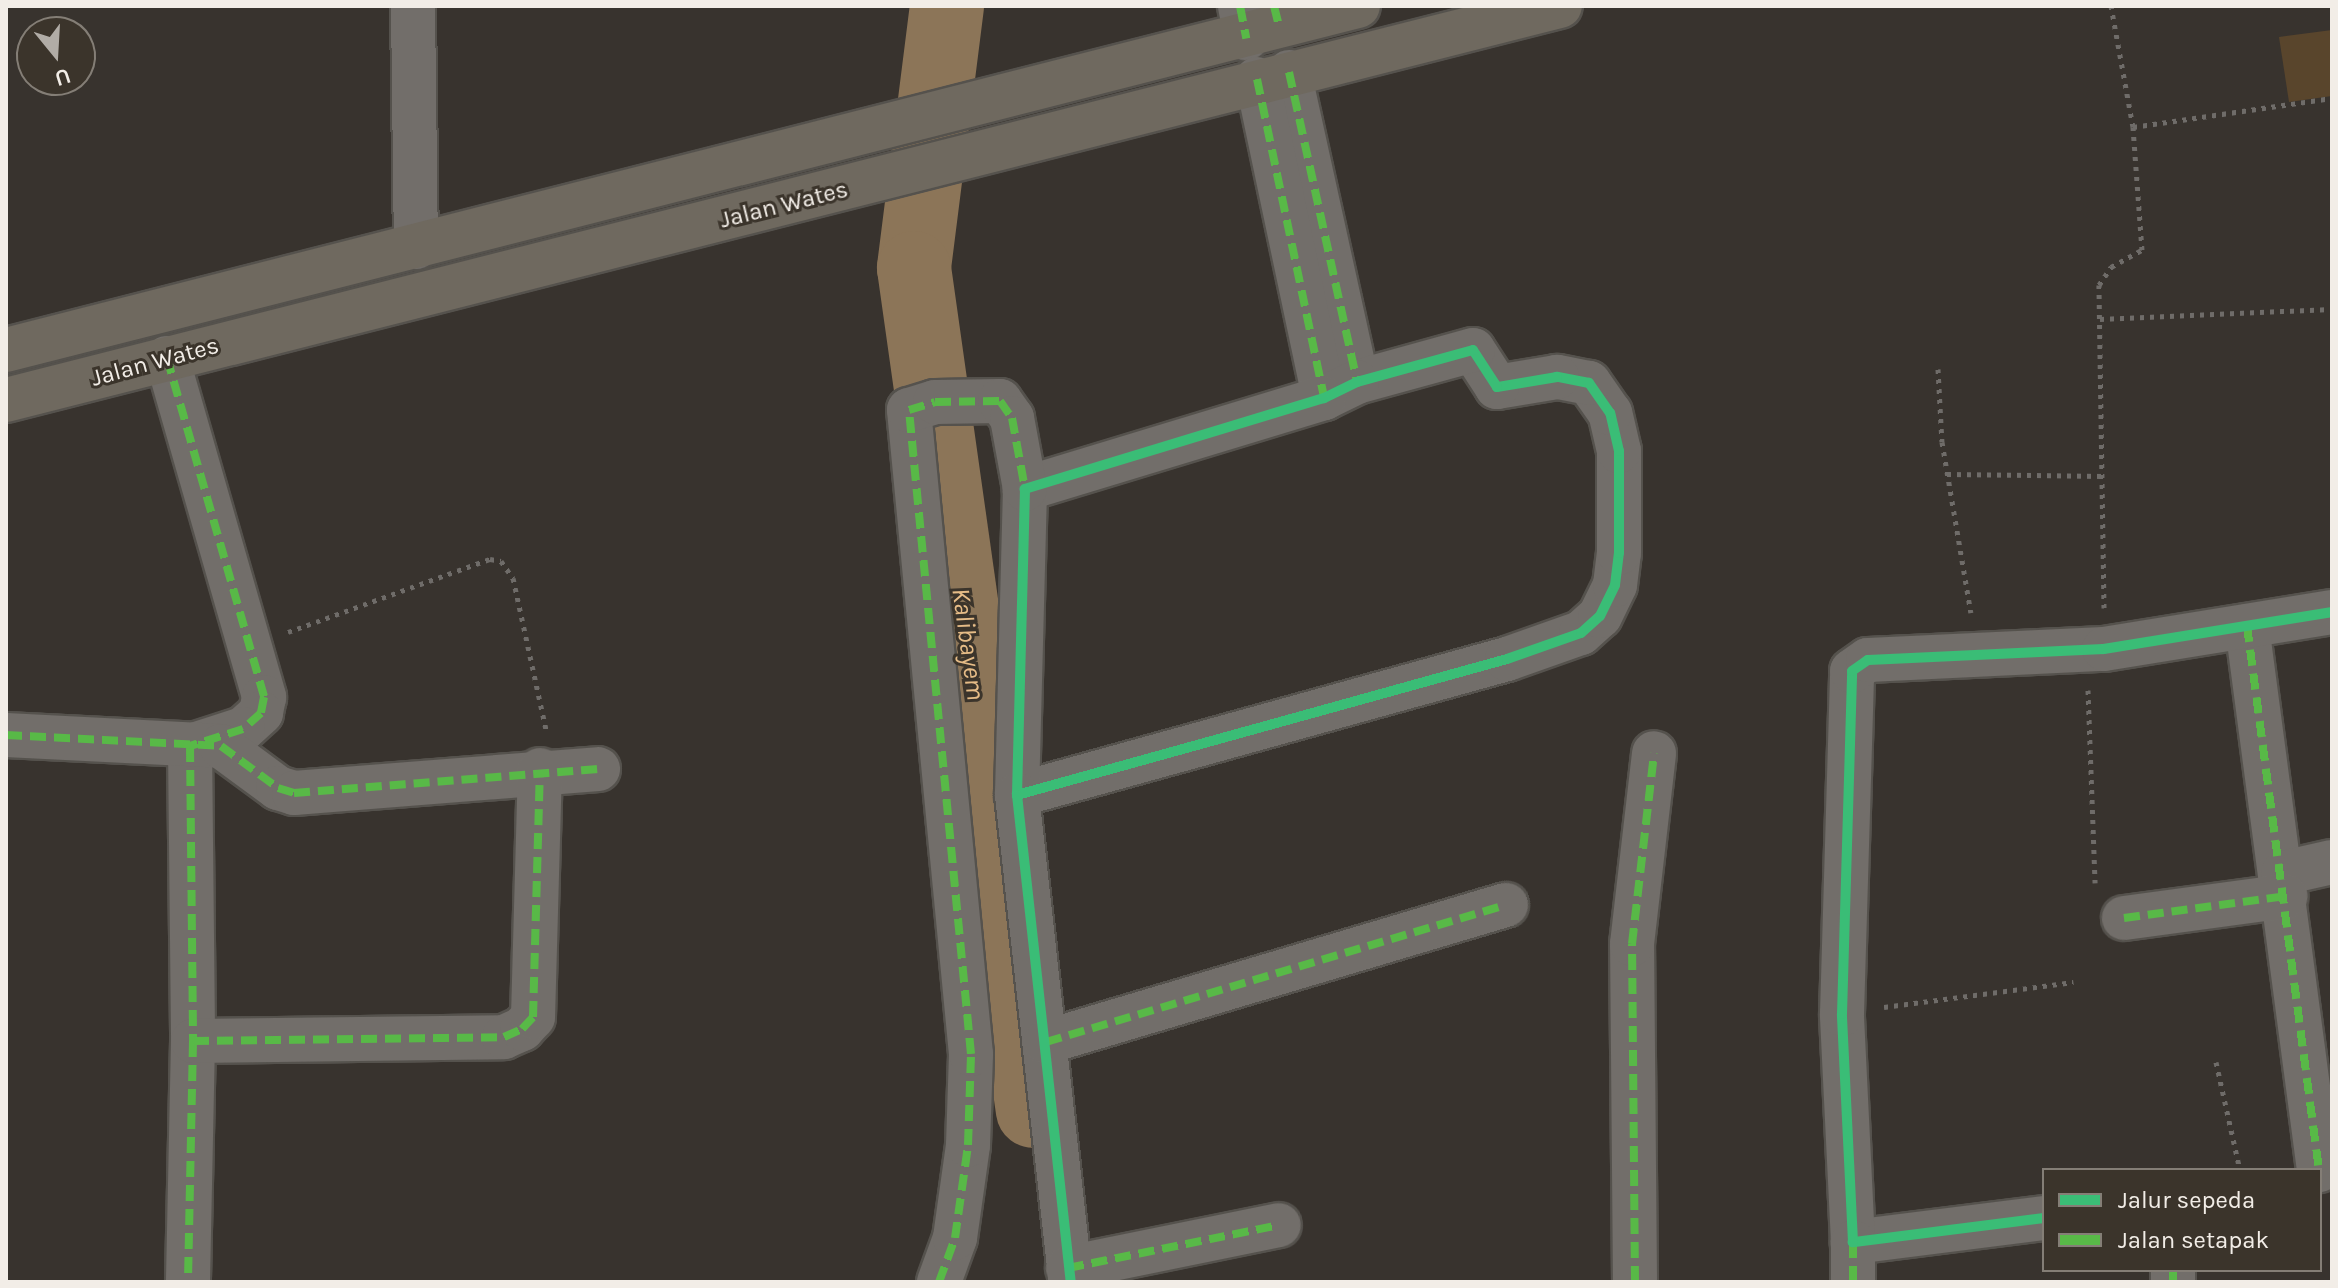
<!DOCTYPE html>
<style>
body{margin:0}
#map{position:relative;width:2338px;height:1288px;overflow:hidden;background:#38332e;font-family:Karla,sans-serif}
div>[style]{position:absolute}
.green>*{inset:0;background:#59452c}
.river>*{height:74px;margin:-37px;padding:0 37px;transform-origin:37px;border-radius:37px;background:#8c7558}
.path>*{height:5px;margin-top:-2.5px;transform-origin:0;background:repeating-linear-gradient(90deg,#6f6c69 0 4px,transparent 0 10px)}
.roads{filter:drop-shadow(2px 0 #55524d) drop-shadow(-2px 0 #55524d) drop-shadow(0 2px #55524d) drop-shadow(0 -2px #55524d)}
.minor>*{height:44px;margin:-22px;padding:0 22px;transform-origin:22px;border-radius:22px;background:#726e6a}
.major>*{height:44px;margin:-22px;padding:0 22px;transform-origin:22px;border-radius:22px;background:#6f695f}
.quiet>*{height:8px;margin-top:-4px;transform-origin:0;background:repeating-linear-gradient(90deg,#58b947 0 16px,transparent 0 24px)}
.cycleway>*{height:10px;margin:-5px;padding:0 5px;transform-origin:5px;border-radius:5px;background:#3abd76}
span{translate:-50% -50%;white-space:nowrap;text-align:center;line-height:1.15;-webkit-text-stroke:6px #3b342b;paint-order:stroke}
.street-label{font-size:24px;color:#f2ede7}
.water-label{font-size:26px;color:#e6bc87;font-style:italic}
.frame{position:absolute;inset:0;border:8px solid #f2ede7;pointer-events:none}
.legend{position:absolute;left:2042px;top:1168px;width:280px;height:104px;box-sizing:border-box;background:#3b342b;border:2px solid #847e76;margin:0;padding:10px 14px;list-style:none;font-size:24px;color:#f2ede7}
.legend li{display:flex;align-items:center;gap:16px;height:40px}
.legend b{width:40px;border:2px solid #847e76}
.north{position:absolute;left:16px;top:16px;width:80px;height:80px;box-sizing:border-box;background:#3b342b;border:2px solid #847e76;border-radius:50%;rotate:162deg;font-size:22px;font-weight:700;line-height:32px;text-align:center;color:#f2ede7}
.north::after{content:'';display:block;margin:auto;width:28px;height:36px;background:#b1aca6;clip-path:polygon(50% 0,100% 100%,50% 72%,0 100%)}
</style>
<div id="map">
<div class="green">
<div style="clip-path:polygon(2332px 30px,2332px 96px,2289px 102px,2279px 37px)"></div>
</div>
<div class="river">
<div style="left:947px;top:6px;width:264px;rotate:97.2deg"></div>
<div style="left:914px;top:268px;width:851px;rotate:81.97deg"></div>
</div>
<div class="path">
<div style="left:2133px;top:127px;width:201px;rotate:-8.3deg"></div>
<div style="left:2100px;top:319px;width:232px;rotate:-2.5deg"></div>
<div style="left:1938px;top:369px;width:73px;rotate:86.9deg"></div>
<div style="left:1942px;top:442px;width:173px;rotate:80.4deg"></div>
<div style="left:1947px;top:474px;width:156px;rotate:0.7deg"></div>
<div style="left:2104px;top:608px;width:323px;rotate:-90.9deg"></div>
<div style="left:2099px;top:285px;width:22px;rotate:-56deg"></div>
<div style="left:2111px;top:267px;width:35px;rotate:-29deg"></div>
<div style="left:2142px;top:250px;width:123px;rotate:-94.2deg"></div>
<div style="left:2133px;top:127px;width:123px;rotate:-100.3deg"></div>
<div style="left:288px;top:632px;width:215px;rotate:-19.9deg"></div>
<div style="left:490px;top:559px;width:11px;rotate:10deg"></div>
<div style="left:501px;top:561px;width:21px;rotate:55deg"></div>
<div style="left:513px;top:578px;width:155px;rotate:77.7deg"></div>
<div style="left:2088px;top:690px;width:193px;rotate:87.9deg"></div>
<div style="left:1884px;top:1007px;width:191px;rotate:-7.5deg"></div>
<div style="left:2216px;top:1062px;width:111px;rotate:77.5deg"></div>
</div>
<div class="roads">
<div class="minor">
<div style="left:413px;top:6px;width:241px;rotate:89.3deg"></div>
<div style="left:1240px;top:6px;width:33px;rotate:79deg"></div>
<div style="left:1289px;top:72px;width:317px;rotate:77.6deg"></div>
<div style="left:1257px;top:79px;width:326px;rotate:78.1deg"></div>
<div style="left:167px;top:358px;width:353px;rotate:74deg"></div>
<div style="left:264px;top:697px;width:16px;rotate:101deg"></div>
<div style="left:261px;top:713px;width:24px;rotate:138deg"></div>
<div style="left:243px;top:729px;width:56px;rotate:162.2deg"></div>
<div style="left:190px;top:746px;width:295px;rotate:89.4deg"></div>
<div style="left:193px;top:1041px;width:241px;rotate:91.2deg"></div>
<div style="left:2247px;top:626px;width:549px;rotate:82.46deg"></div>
<div style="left:6px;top:735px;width:215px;rotate:2.9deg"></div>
<div style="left:221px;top:746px;width:71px;rotate:36.4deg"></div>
<div style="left:278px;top:788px;width:17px;rotate:17deg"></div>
<div style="left:294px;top:793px;width:305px;rotate:-4.5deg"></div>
<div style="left:1017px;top:795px;width:509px;rotate:-15.51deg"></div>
<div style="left:1507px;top:659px;width:78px;rotate:-19.4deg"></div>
<div style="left:1581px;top:633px;width:25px;rotate:-42deg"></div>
<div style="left:1600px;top:616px;width:34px;rotate:-64deg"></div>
<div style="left:1615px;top:585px;width:32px;rotate:-83deg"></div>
<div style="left:1619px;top:553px;width:102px;rotate:-90deg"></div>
<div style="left:1619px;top:451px;width:39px;rotate:-103deg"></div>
<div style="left:1610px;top:413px;width:37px;rotate:-125deg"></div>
<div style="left:1589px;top:383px;width:33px;rotate:-169deg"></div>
<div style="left:1557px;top:377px;width:61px;rotate:170.5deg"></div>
<div style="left:1497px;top:387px;width:44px;rotate:-123deg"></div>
<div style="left:1473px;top:350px;width:120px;rotate:164.6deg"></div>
<div style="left:1357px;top:382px;width:37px;rotate:154deg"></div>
<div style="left:1324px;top:398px;width:313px;rotate:163.1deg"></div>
<div style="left:1025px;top:489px;width:306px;rotate:91.5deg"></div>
<div style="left:1017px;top:795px;width:490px;rotate:83.7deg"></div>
<div style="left:2283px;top:873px;width:50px;rotate:-12.7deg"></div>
<div style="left:2124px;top:918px;width:163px;rotate:-7.7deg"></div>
<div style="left:193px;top:1041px;width:311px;rotate:-0.7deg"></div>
<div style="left:504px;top:1037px;width:20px;rotate:-24deg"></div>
<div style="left:522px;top:1029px;width:16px;rotate:-47deg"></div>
<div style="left:533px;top:1017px;width:247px;rotate:-88.4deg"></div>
<div style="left:1046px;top:1042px;width:480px;rotate:-16.6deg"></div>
<div style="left:2044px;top:1218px;width:193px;rotate:172.8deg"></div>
<div style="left:1853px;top:1242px;width:228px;rotate:-92.8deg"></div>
<div style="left:1842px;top:1014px;width:343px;rotate:-88.3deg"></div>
<div style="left:1852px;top:671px;width:19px;rotate:-35deg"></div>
<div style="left:1868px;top:660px;width:236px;rotate:-2.7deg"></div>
<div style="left:2104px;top:649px;width:231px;rotate:-9.2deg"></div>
<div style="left:1068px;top:1268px;width:215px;rotate:-11.5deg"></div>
<div style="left:2173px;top:1270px;width:12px;rotate:90deg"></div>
<div style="left:939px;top:1282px;width:47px;rotate:-70deg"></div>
<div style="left:955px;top:1238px;width:94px;rotate:-82deg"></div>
<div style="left:968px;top:1145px;width:91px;rotate:-88.1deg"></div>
<div style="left:971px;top:1054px;width:647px;rotate:-95.5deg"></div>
<div style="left:909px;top:410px;width:27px;rotate:-17deg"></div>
<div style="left:935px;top:402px;width:65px;rotate:-0.9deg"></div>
<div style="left:1000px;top:401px;width:21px;rotate:55deg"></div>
<div style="left:1012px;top:418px;width:72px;rotate:79.6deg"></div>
<div style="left:1635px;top:1282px;width:338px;rotate:-90.5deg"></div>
<div style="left:1632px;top:944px;width:192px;rotate:-83.4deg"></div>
<div style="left:1853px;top:1282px;width:40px;rotate:-90deg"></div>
</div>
<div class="major">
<div style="left:6px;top:350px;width:1395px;rotate:-14.28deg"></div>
<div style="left:6px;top:400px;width:1603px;rotate:-14.23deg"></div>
</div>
</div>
<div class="quiet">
<div style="left:1240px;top:6px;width:33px;rotate:79deg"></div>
<div style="left:1274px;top:6px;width:21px;rotate:76deg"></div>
<div style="left:1289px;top:72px;width:317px;rotate:77.6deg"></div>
<div style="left:1257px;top:79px;width:326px;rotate:78.1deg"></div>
<div style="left:167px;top:358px;width:353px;rotate:74deg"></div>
<div style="left:264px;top:697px;width:16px;rotate:101deg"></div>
<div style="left:261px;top:713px;width:24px;rotate:138deg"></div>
<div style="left:243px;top:729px;width:56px;rotate:162.2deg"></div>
<div style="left:190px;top:746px;width:295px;rotate:89.4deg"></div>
<div style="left:193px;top:1041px;width:241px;rotate:91.2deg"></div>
<div style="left:2247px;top:626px;width:549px;rotate:82.46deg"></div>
<div style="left:6px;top:735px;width:215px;rotate:2.9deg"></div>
<div style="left:221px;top:746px;width:71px;rotate:36.4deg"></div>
<div style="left:278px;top:788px;width:17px;rotate:17deg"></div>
<div style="left:294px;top:793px;width:305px;rotate:-4.5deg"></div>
<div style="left:2124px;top:918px;width:163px;rotate:-7.7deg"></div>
<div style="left:193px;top:1041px;width:311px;rotate:-0.7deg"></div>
<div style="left:504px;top:1037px;width:20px;rotate:-24deg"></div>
<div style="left:522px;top:1029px;width:16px;rotate:-47deg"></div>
<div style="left:533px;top:1017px;width:247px;rotate:-88.4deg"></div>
<div style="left:1046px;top:1042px;width:480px;rotate:-16.6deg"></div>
<div style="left:1068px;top:1268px;width:215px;rotate:-11.5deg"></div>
<div style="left:2173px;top:1270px;width:12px;rotate:90deg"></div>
<div style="left:939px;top:1282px;width:47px;rotate:-70deg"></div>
<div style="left:955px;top:1238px;width:94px;rotate:-82deg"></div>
<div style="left:968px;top:1145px;width:91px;rotate:-88.1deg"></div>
<div style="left:971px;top:1054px;width:647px;rotate:-95.5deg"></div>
<div style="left:909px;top:410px;width:27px;rotate:-17deg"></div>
<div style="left:935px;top:402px;width:65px;rotate:-0.9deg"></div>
<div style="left:1000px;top:401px;width:21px;rotate:55deg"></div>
<div style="left:1012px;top:418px;width:72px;rotate:79.6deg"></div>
<div style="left:1635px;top:1282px;width:338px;rotate:-90.5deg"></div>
<div style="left:1632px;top:944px;width:192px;rotate:-83.4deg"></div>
<div style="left:1853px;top:1282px;width:40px;rotate:-90deg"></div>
</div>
<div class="cycleway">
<div style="left:1017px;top:795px;width:509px;rotate:-15.51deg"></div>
<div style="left:1507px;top:659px;width:78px;rotate:-19.4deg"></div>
<div style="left:1581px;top:633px;width:25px;rotate:-42deg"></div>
<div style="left:1600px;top:616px;width:34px;rotate:-64deg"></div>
<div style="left:1615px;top:585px;width:32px;rotate:-83deg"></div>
<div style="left:1619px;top:553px;width:102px;rotate:-90deg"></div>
<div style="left:1619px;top:451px;width:39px;rotate:-103deg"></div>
<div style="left:1610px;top:413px;width:37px;rotate:-125deg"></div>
<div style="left:1589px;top:383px;width:33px;rotate:-169deg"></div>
<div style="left:1557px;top:377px;width:61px;rotate:170.5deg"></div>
<div style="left:1497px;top:387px;width:44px;rotate:-123deg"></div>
<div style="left:1473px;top:350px;width:120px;rotate:164.6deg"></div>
<div style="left:1357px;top:382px;width:37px;rotate:154deg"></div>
<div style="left:1324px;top:398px;width:313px;rotate:163.1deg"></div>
<div style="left:1025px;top:489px;width:306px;rotate:91.5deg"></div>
<div style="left:1017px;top:795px;width:490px;rotate:83.7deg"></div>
<div style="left:2044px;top:1218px;width:193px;rotate:172.8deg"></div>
<div style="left:1853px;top:1242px;width:228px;rotate:-92.8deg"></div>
<div style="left:1842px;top:1014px;width:343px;rotate:-88.3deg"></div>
<div style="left:1852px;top:671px;width:19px;rotate:-35deg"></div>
<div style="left:1868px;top:660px;width:236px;rotate:-2.7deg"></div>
<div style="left:2104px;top:649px;width:231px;rotate:-9.2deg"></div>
</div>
<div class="street-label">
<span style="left:784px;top:205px;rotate:-14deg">Jalan Wates</span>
<span style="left:155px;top:362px;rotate:-15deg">Jalan Wates</span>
</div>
<div class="water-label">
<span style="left:968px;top:644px;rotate:82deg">Kalibayem</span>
</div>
<div class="frame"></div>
<ul class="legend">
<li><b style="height:10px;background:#3abd76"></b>Jalur sepeda</li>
<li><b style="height:10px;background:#58b947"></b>Jalan setapak</li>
</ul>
<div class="north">U</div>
</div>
